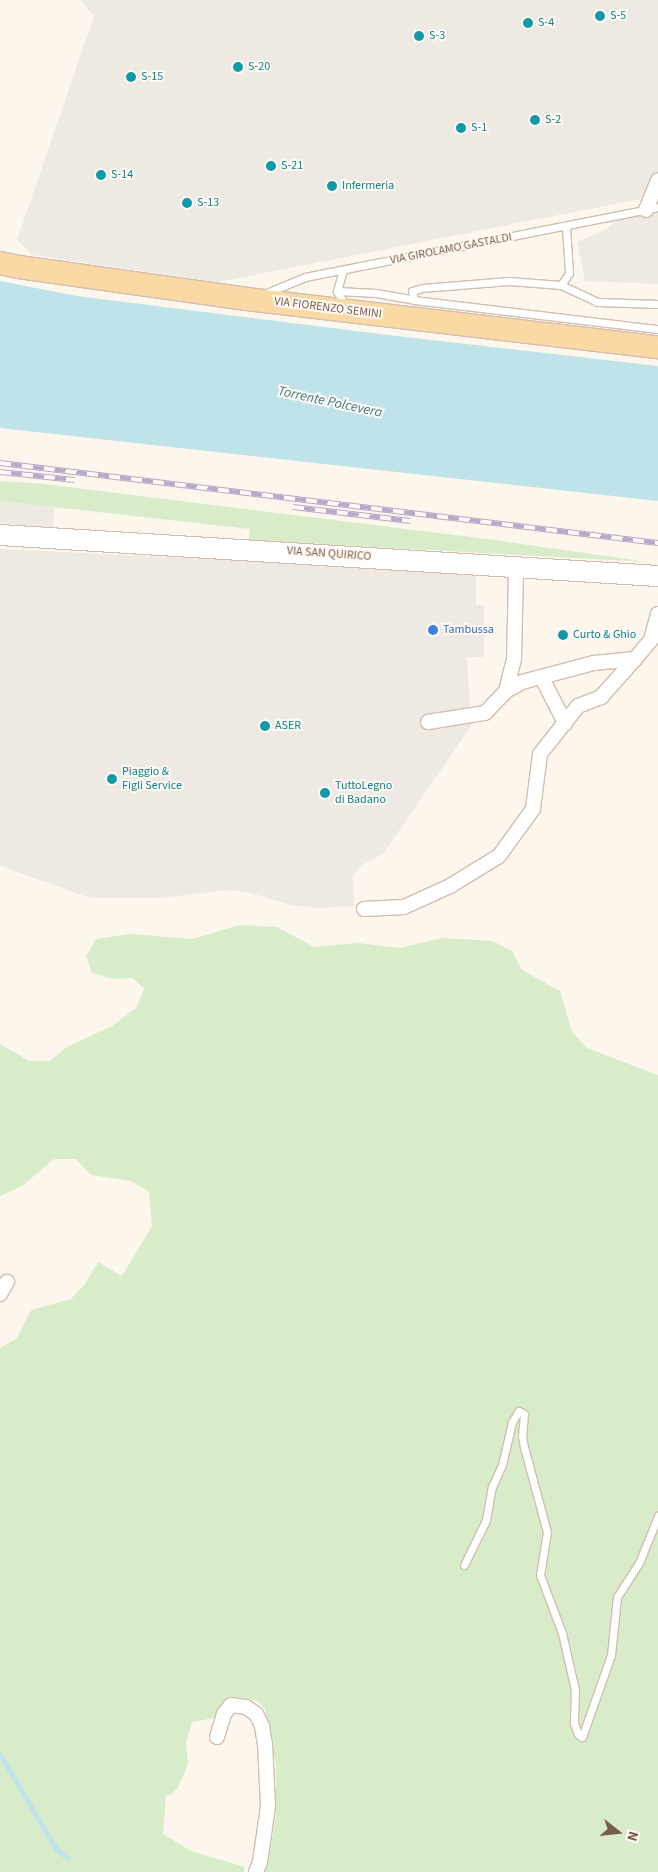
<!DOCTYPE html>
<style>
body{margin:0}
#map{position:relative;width:658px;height:1872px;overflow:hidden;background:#fdf6ec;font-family:"Source Sans 3",sans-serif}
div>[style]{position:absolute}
.industrial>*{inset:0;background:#efe9e4}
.green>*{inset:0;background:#d8ecc9}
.water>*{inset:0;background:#bfe3e8}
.stream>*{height:5px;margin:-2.5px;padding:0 2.5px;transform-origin:2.5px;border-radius:2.5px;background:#bfe3e8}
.roads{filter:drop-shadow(1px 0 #d1beb0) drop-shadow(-1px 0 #d1beb0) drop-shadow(0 1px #d1beb0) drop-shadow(0 -1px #d1beb0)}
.lane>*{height:7px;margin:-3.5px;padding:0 3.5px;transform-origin:3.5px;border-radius:3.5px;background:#fff}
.street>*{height:14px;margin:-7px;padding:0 7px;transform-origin:7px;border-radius:7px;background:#fff}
.secondary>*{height:20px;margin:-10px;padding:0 10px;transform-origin:10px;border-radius:10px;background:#fff}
.primary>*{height:22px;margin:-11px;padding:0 11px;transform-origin:11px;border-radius:11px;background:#fbd9a5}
.rail>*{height:5.5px;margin-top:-2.75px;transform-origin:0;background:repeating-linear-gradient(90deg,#fffaf3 0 11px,#b9a8c9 0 22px);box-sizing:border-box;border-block:1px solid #b9a8c9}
.dots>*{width:14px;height:14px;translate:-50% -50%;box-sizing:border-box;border:2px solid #fffaf3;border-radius:50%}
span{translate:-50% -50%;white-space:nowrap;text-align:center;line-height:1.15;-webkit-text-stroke:4px #fffaf3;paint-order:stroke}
.culture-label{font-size:12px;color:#0d838f}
.left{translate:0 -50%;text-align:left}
.street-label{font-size:12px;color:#7a5c4d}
.shop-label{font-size:12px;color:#366cbe}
.water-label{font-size:14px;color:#437c86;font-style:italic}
.north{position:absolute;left:593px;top:1807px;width:50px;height:50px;-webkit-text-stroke:4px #fffaf3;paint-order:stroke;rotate:106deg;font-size:14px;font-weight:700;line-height:20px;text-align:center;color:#7a5c4d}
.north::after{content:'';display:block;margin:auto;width:18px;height:22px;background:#7a5c4d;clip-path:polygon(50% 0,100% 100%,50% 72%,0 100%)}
</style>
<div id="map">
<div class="industrial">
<div style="clip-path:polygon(80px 0,658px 0,658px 175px,646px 198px,218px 282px,32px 255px,17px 240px,94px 16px)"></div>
<div style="clip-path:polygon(658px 212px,658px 284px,585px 281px,577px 242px,605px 230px,619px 218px)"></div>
<div style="clip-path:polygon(0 501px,55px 507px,53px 528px,0 523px)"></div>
<div style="clip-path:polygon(0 549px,476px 572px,476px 605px,484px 605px,484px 657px,467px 657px,471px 726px,383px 854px,362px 865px,353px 876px,354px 906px,316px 908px,291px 905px,247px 892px,228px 890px,160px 898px,90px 898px,0 866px)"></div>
</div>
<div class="green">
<div style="clip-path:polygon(0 481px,44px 484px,495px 540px,647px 562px,249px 540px,250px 529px,0 501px)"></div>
<div style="clip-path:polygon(240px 925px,277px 927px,314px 947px,358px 943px,400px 948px,442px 938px,493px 941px,512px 951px,522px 970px,560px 991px,572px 1032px,587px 1048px,658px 1075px,658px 1872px,264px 1872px,268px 1860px,276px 1815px,276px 1767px,265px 1709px,258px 1701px,237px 1697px,227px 1699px,214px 1718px,192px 1722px,186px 1743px,188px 1764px,178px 1788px,170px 1795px,166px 1795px,163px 1834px,191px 1851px,245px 1867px,244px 1872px,0 1872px,0 1348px,17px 1338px,31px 1310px,71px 1299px,85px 1284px,98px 1262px,122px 1276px,152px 1226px,149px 1192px,131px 1181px,91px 1175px,76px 1159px,54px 1159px,22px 1186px,0 1196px,0 1044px,29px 1061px,50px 1061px,67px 1047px,112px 1026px,136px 1008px,144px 989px,133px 978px,113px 979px,92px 973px,86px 956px,96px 939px,130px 934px,192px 939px)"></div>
</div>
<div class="water">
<div style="clip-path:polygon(0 281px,77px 296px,388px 335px,658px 366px,658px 501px,0 428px)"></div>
</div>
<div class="stream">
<div style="left:0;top:1754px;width:110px;rotate:59.5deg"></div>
<div style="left:56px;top:1849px;width:15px;rotate:37deg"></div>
</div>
<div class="roads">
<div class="lane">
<div style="left:343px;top:270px;width:22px;rotate:106deg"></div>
<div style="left:337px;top:291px;width:18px;rotate:61deg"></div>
<div style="left:561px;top:285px;width:14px;rotate:-56deg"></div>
<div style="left:569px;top:273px;width:47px;rotate:-93.7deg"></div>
<div style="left:337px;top:291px;width:39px;rotate:3deg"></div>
<div style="left:376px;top:293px;width:39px;rotate:10deg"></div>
<div style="left:414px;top:300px;width:246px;rotate:6.8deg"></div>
<div style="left:264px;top:294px;width:44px;rotate:-22.5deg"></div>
<div style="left:305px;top:277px;width:360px;rotate:-11.2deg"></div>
<div style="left:414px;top:300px;width:9px;rotate:-103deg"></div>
<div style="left:412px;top:291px;width:10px;rotate:-17deg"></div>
<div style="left:422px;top:288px;width:87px;rotate:-4.6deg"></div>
<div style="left:509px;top:281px;width:52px;rotate:4.4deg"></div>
<div style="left:561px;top:285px;width:40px;rotate:25deg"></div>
<div style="left:597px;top:302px;width:61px;rotate:1.9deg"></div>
<div style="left:464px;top:1565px;width:50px;rotate:-63.9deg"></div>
<div style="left:486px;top:1520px;width:34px;rotate:-80deg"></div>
<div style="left:492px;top:1487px;width:24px;rotate:-66deg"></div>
<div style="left:502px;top:1465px;width:44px;rotate:-76.9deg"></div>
<div style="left:512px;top:1422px;width:13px;rotate:-58deg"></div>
<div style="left:519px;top:1411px;width:6px;rotate:31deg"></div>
<div style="left:524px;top:1414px;width:22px;rotate:95deg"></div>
<div style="left:522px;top:1436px;width:11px;rotate:80deg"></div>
<div style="left:524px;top:1447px;width:88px;rotate:74.9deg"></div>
<div style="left:547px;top:1532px;width:44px;rotate:99.2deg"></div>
<div style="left:540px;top:1575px;width:62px;rotate:69.2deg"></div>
<div style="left:562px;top:1633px;width:58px;rotate:77.2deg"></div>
<div style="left:575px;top:1690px;width:33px;rotate:92deg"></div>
<div style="left:574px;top:1723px;width:12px;rotate:70deg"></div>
<div style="left:578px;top:1734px;width:5px;rotate:37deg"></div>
<div style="left:582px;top:1737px;width:87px;rotate:-70.5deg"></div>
<div style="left:611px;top:1655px;width:58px;rotate:-84.1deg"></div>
<div style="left:617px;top:1597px;width:40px;rotate:-57.1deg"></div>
<div style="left:639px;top:1563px;width:51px;rotate:-68deg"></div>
</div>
<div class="street">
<div style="left:646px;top:210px;width:32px;rotate:-68deg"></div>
<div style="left:542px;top:678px;width:51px;rotate:62.9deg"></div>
<div style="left:506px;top:691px;width:33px;rotate:-76deg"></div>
<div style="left:514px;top:659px;width:91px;rotate:-88.7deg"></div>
<div style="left:428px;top:722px;width:58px;rotate:-9deg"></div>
<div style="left:485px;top:713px;width:30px;rotate:-46deg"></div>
<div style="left:506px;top:691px;width:18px;rotate:-29deg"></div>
<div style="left:522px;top:682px;width:74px;rotate:-14.8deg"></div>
<div style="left:594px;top:663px;width:41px;rotate:-5.6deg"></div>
<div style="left:364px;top:909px;width:40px;rotate:-2.9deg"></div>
<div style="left:404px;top:907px;width:51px;rotate:-24.5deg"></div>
<div style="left:450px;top:886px;width:57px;rotate:-31.5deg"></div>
<div style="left:499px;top:856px;width:58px;rotate:-54.1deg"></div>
<div style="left:533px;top:809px;width:55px;rotate:-82.7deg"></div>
<div style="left:540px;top:754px;width:61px;rotate:-51.6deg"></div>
<div style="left:578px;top:706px;width:25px;rotate:-21deg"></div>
<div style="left:601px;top:697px;width:51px;rotate:-48.2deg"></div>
<div style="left:635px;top:659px;width:25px;rotate:-50deg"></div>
<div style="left:651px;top:640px;width:27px;rotate:-75deg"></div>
<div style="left:0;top:1294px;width:14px;rotate:-60deg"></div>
<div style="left:217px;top:1737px;width:24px;rotate:-73deg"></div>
<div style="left:224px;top:1714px;width:11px;rotate:-52deg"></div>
<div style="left:231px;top:1705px;width:15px;rotate:8deg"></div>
<div style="left:246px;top:1707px;width:12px;rotate:35deg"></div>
<div style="left:256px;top:1714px;width:13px;rotate:63deg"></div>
<div style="left:262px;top:1726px;width:18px;rotate:81deg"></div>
<div style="left:265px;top:1744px;width:62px;rotate:87.2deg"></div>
<div style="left:268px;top:1806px;width:57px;rotate:98.1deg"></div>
<div style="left:260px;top:1862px;width:11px;rotate:112deg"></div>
</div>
<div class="secondary">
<div style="left:0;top:535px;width:659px;rotate:3.57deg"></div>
</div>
<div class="primary">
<div style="left:0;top:263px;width:19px;rotate:12deg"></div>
<div style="left:19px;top:267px;width:230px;rotate:8deg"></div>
<div style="left:247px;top:299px;width:414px;rotate:6.7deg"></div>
</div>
</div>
<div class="rail">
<div style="left:0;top:463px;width:663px;rotate:6.93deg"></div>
<div style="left:0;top:472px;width:75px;rotate:6.1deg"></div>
<div style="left:293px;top:507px;width:118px;rotate:6.8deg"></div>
</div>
<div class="dots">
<div style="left:600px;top:16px;background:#0f9aa8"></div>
<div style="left:528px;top:23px;background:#0f9aa8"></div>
<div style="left:419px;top:36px;background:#0f9aa8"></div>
<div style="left:238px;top:67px;background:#0f9aa8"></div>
<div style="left:131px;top:77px;background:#0f9aa8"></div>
<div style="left:535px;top:120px;background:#0f9aa8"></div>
<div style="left:461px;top:128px;background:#0f9aa8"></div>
<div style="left:271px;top:166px;background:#0f9aa8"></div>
<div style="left:101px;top:175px;background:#0f9aa8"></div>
<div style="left:332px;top:186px;background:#0f9aa8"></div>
<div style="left:187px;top:203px;background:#0f9aa8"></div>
<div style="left:433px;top:630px;background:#3f7fe0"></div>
<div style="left:563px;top:635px;background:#0f9aa8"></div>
<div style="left:265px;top:726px;background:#0f9aa8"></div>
<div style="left:112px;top:779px;background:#0f9aa8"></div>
<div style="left:325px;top:793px;background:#0f9aa8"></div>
</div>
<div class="culture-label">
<span class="left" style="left:610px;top:16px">S-5</span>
<span class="left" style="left:538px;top:23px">S-4</span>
<span class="left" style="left:429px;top:36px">S-3</span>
<span class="left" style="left:248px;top:67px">S-20</span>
<span class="left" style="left:141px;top:77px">S-15</span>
<span class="left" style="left:545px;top:120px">S-2</span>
<span class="left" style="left:471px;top:128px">S-1</span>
<span class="left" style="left:281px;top:166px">S-21</span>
<span class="left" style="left:111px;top:175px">S-14</span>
<span class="left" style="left:342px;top:186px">Infermeria</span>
<span class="left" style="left:197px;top:203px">S-13</span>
<span class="left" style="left:573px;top:635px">Curto &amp; Ghio</span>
<span class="left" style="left:275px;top:726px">ASER</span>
<span class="left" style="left:122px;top:779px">Piaggio &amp;<br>Figli Service</span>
<span class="left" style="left:335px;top:793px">TuttoLegno<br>di Badano</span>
</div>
<div class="street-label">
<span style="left:451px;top:249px;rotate:-11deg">VIA GIROLAMO GASTALDI</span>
<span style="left:328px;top:308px;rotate:7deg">VIA FIORENZO SEMINI</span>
<span style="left:329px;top:554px;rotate:4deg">VIA SAN QUIRICO</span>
</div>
<div class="shop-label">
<span class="left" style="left:443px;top:630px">Tambussa</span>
</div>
<div class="water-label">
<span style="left:330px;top:402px;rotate:12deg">Torrente Polcevera</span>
</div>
<div class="north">N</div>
</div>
